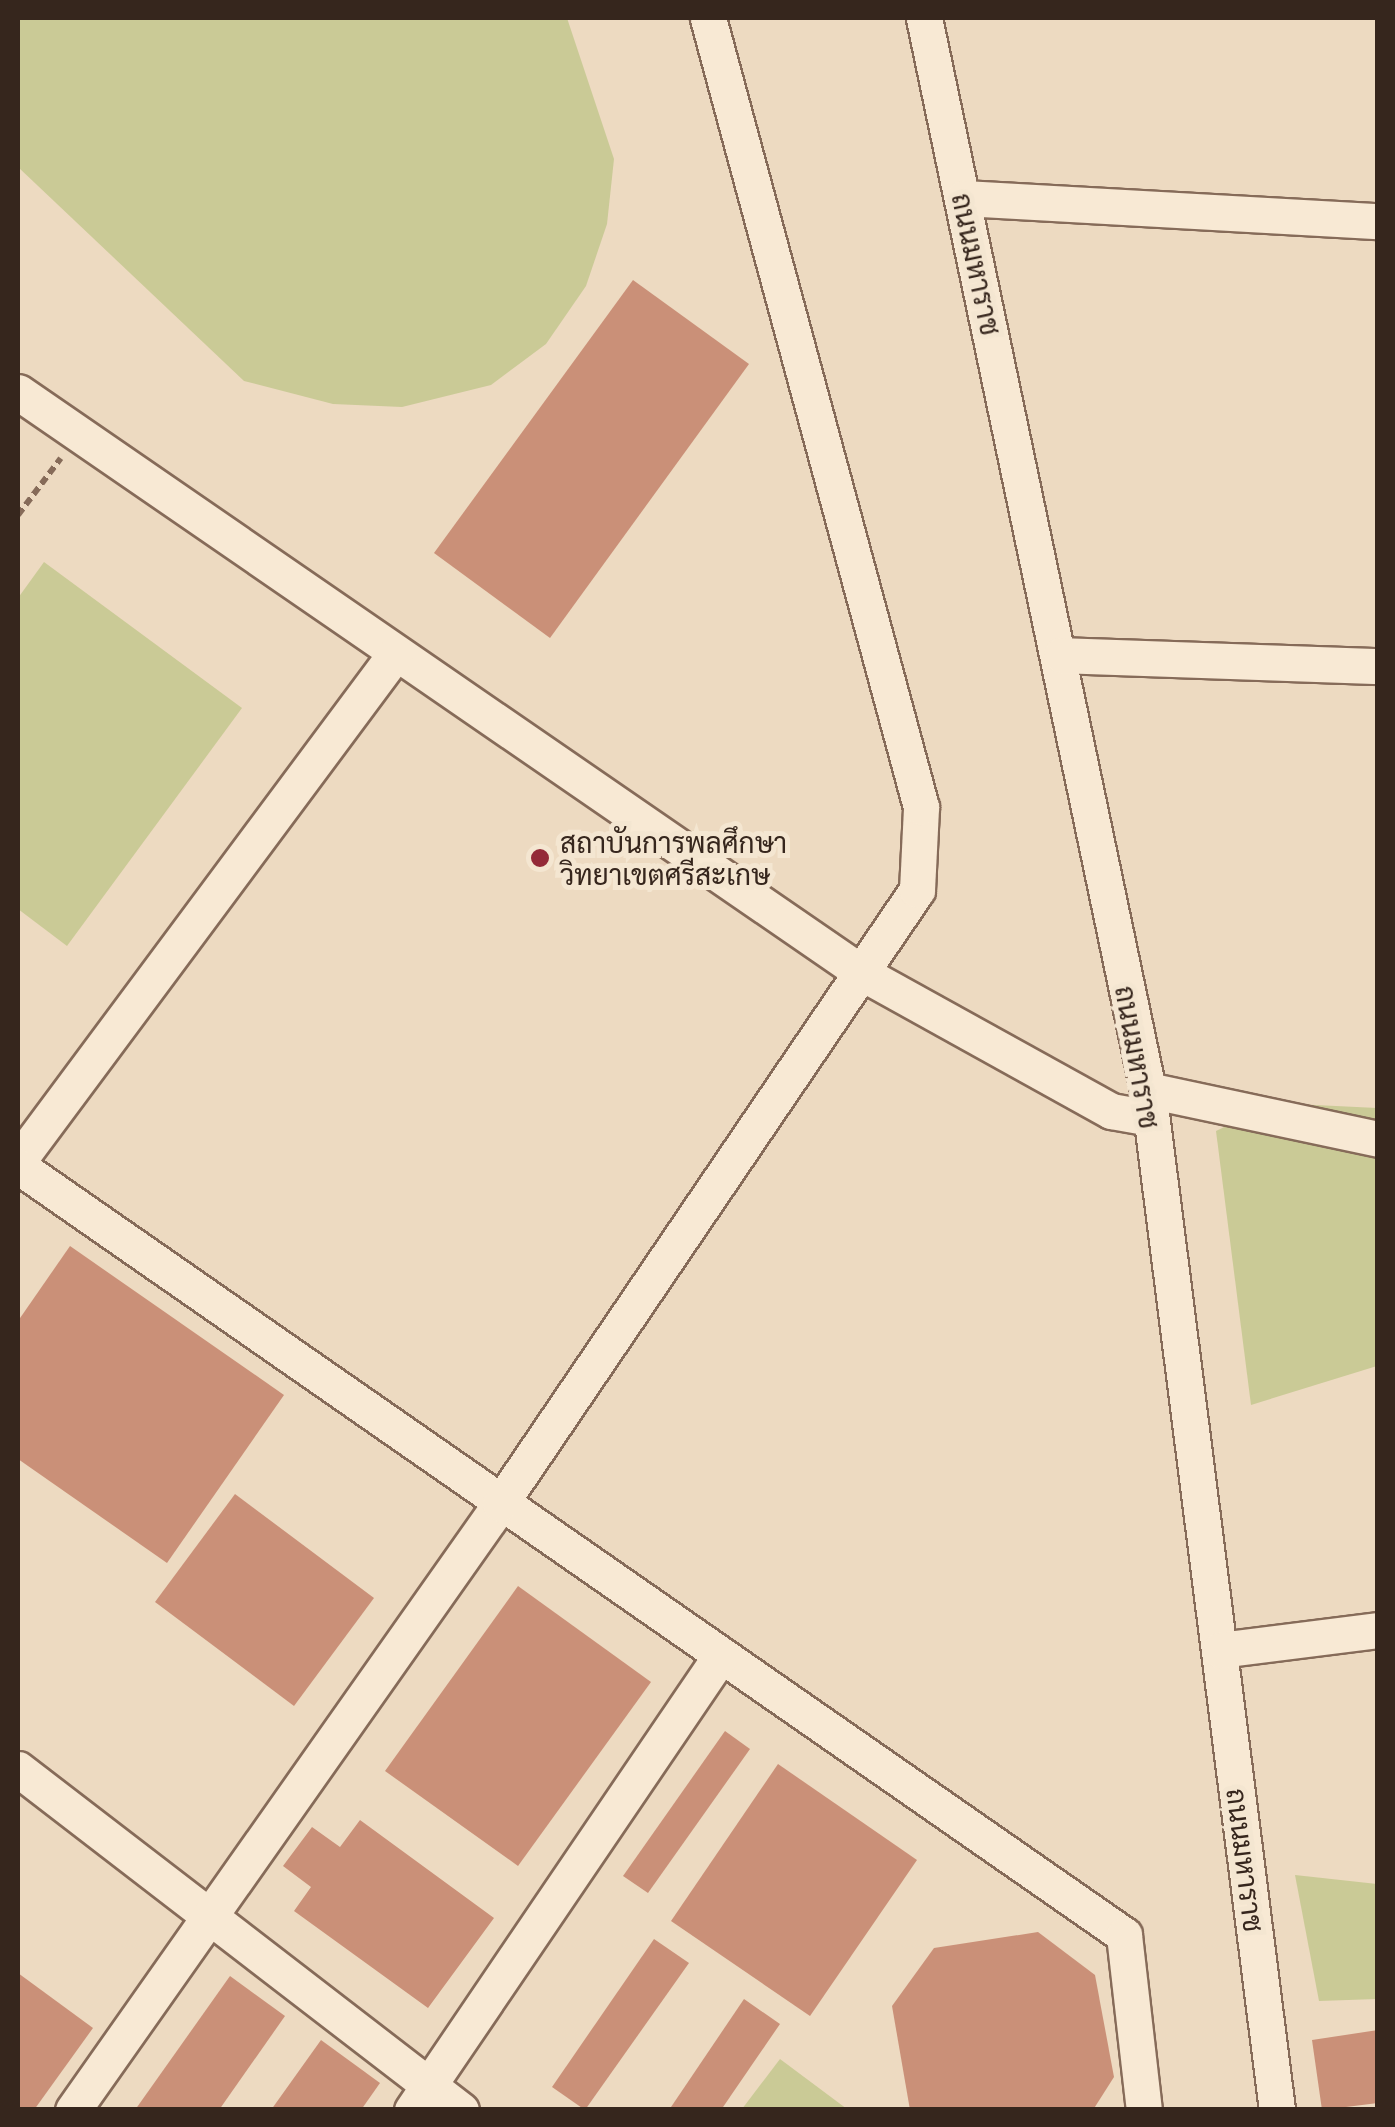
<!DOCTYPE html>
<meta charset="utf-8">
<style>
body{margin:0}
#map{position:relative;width:1395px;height:2127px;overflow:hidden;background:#eddac1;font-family:"Playfair Display",Sarabun,serif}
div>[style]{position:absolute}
.green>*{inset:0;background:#caca96}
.building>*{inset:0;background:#ca9078}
.path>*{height:6px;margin-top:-3px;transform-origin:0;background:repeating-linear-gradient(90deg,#866b59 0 8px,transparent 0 13px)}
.roads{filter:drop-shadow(2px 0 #866b59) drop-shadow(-2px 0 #866b59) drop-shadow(0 2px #866b59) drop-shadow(0 -2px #866b59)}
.minor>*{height:35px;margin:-17.5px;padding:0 17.5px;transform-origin:17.5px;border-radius:17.5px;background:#f8e9d4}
.dots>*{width:28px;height:28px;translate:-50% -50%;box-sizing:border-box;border:5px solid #f4e6d1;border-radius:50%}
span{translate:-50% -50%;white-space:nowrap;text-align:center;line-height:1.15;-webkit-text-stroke:10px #f4e6d1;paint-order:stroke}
.street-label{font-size:28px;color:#36261d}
.poi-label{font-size:28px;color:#36261d}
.left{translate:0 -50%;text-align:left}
.frame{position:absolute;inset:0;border:20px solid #36261d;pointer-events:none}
</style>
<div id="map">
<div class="green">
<div style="clip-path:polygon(18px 18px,567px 18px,614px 159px,607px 224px,586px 286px,546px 344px,491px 385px,402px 407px,333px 404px,244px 381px,18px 167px)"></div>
<div style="clip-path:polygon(44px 562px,242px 708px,67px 946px,18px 909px,18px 598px)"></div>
<div style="clip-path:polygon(1274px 1103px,1377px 1108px,1377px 1366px,1251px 1405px,1216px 1131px)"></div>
<div style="clip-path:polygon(1295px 1875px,1377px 1884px,1377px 1999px,1319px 2001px)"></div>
<div style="clip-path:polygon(780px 2059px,847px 2109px,742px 2109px)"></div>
</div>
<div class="building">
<div style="clip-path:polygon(633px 280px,749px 364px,550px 638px,434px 553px)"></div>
<div style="clip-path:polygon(70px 1246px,284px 1395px,167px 1563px,18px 1459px,18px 1321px)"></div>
<div style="clip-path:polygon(235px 1494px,374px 1598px,294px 1706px,155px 1602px)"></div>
<div style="clip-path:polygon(518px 1586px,651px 1682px,518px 1866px,385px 1771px)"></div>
<div style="clip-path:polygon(725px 1731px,750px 1749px,648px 1893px,623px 1876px)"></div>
<div style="clip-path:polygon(778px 1764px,917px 1860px,810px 2016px,671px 1921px)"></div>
<div style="clip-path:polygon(360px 1820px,494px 1918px,428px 2008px,294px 1911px,311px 1887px,283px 1866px,312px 1827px,340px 1847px)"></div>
<div style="clip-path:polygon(1038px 1932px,1095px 1975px,1114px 2077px,1093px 2110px,910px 2110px,892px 2006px,934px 1948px)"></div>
<div style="clip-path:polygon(654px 1939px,689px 1963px,585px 2110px,552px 2087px)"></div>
<div style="clip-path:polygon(18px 1973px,93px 2028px,34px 2110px,18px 2110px)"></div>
<div style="clip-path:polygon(230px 1976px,285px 2016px,219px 2110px,135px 2110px)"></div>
<div style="clip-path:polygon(744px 1999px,780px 2024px,721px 2110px,669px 2110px)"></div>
<div style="clip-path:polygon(1378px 2030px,1378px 2103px,1322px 2110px,1312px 2040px)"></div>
<div style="clip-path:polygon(321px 2040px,380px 2083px,361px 2110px,271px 2110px)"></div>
</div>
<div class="path">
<div style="left:18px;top:515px;width:71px;rotate:-53deg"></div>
</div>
<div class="roads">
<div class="minor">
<div style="left:924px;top:18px;width:1095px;rotate:78.2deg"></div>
<div style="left:1148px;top:1090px;width:1028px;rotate:82.79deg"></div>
<div style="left:963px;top:198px;width:416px;rotate:3.2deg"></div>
<div style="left:18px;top:392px;width:1025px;rotate:34.54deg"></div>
<div style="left:862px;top:973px;width:285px;rotate:29deg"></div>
<div style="left:1111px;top:1111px;width:40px;rotate:10deg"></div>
<div style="left:1061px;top:655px;width:317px;rotate:2deg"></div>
<div style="left:1148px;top:1090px;width:235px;rotate:12deg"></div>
<div style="left:18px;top:1161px;width:632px;rotate:-53.37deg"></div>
<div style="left:18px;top:1166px;width:1347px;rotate:34.81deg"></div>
<div style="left:1124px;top:1935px;width:176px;rotate:83.5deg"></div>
<div style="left:1220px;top:1650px;width:159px;rotate:-7.2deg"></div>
<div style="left:18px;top:1769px;width:559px;rotate:37.59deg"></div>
<div style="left:73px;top:2110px;width:741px;rotate:-54.83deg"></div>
<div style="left:500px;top:1504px;width:742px;rotate:-55.82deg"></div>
<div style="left:917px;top:890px;width:83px;rotate:-87.2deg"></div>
<div style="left:921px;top:807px;width:817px;rotate:-105.11deg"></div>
<div style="left:412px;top:2110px;width:550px;rotate:-55.82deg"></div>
</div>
</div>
<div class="dots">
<div style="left:540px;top:858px;background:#942a38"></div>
</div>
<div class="street-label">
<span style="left:977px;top:264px;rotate:78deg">ถนนมหาราช</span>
<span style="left:1138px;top:1057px;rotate:80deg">ถนนมหาราช</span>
<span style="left:1246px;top:1860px;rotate:83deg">ถนนมหาราช</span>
</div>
<div class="poi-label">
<span class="left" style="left:560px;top:858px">สถาบันการพลศึกษา<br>วิทยาเขตศรีสะเกษ</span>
</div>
<div class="frame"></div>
</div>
